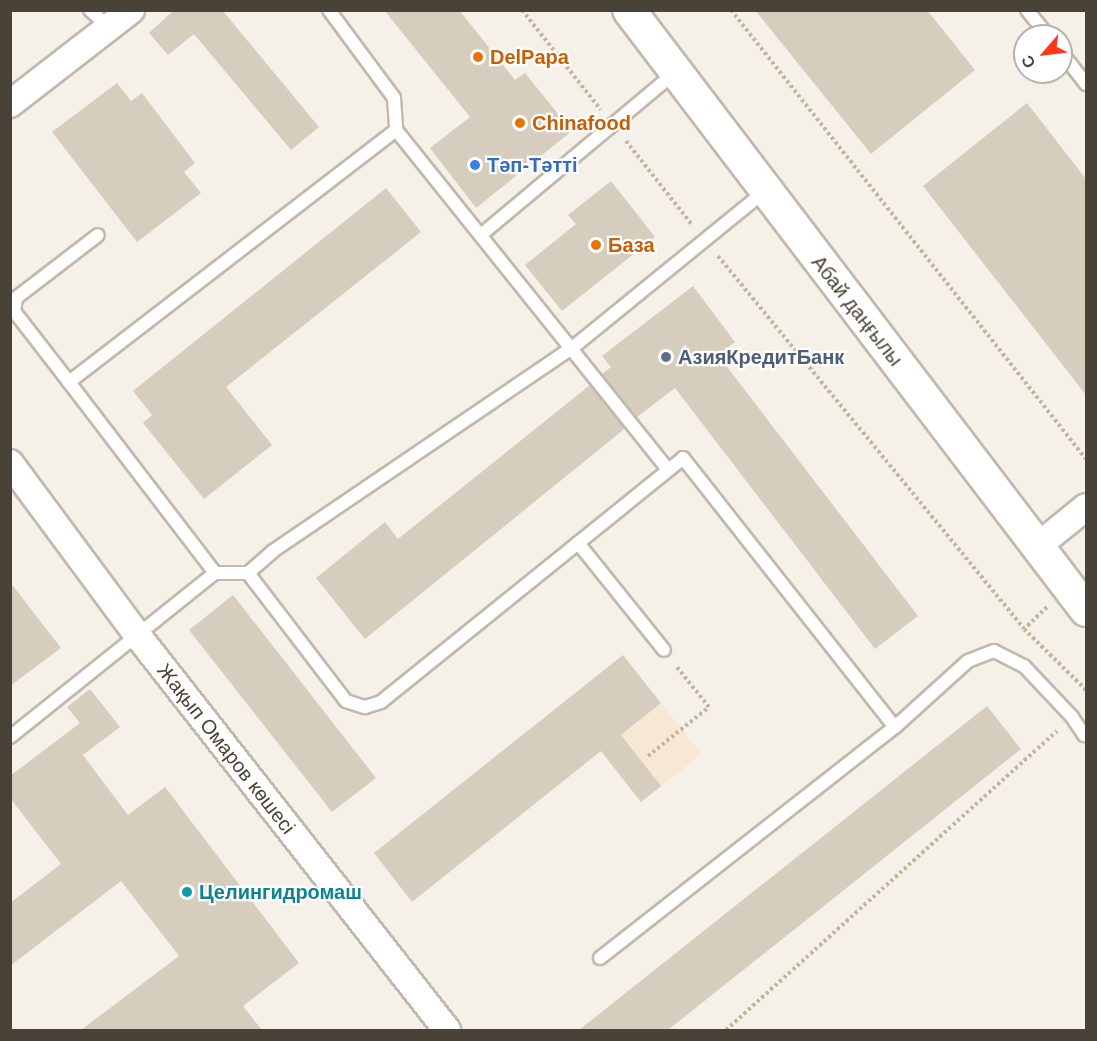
<!DOCTYPE html>
<meta charset="utf-8">
<style>
body{margin:0}
#map{position:relative;width:1097px;height:1041px;overflow:hidden;background:#f5f1e9;font-family:Helvetica,sans-serif}
div>[style]{position:absolute}
.commercial>*{inset:0;background:#f7e8d4}
.building>*{inset:0;background:#d7cdbe}
.path>*{height:4px;margin-top:-2px;transform-origin:0;background:repeating-linear-gradient(90deg,#c3b59c 0 3px,transparent 0 6px)}
.roads{filter:drop-shadow(2px 0 #c1b9ab) drop-shadow(-2px 0 #c1b9ab) drop-shadow(0 2px #c1b9ab) drop-shadow(0 -2px #c1b9ab)}
.service>*{height:12px;margin:-6px;padding:0 6px;transform-origin:6px;border-radius:6px;background:#fff}
.minor>*{height:26px;margin:-13px;padding:0 13px;transform-origin:13px;border-radius:13px;background:#fff}
.tertiary>*{height:32px;margin:-16px;padding:0 16px;transform-origin:16px;border-radius:16px;background:#fff}
.dots>*{width:16px;height:16px;translate:-50% -50%;box-sizing:border-box;border:3px solid #fff;border-radius:50%}
span{translate:-50% -50%;white-space:nowrap;text-align:center;line-height:1.15;-webkit-text-stroke:4.5px #fff;paint-order:stroke}
.food-label{font-size:20px;color:#c56008;font-weight:700}
.left{translate:0 -50%;text-align:left}
.shop-label{font-size:20px;color:#366cbe;font-weight:700}
.street-label{font-size:20px;color:#494237}
.service-label{font-size:20px;color:#4e5e75;font-weight:700}
.culture-label{font-size:20px;color:#0d838f;font-weight:700}
.frame{position:absolute;inset:0;border:12px solid #494237;pointer-events:none}
.north{position:absolute;left:1013px;top:24px;width:60px;height:60px;box-sizing:border-box;background:#fff;border:2px solid #b6b3af;border-radius:50%;rotate:242deg;font-size:16px;font-weight:700;line-height:24px;text-align:center;color:#494237}
.north::after{content:'';display:block;margin:auto;width:21px;height:27px;background:#ff3716;clip-path:polygon(50% 0,100% 100%,50% 72%,0 100%)}
</style>
<div id="map">
<div class="commercial">
<div style="clip-path:polygon(661px 703px,702px 754px,641px 802px,601px 752px)"></div>
</div>
<div class="building">
<div style="clip-path:polygon(174px 10px,222px 10px,319px 127px,291px 150px,194px 34px,168px 55px,149px 33px)"></div>
<div style="clip-path:polygon(384px 10px,459px 10px,515px 80px,525px 73px,572px 131px,476px 208px,430px 148px,470px 117px)"></div>
<div style="clip-path:polygon(755px 10px,927px 10px,975px 70px,871px 154px)"></div>
<div style="clip-path:polygon(117px 83px,131px 101px,142px 93px,195px 163px,184px 172px,201px 193px,137px 242px,52px 132px)"></div>
<div style="clip-path:polygon(1027px 103px,1086px 179px,1086px 395px,923px 186px)"></div>
<div style="clip-path:polygon(611px 181px,655px 237px,562px 311px,525px 265px,576px 224px,568px 215px)"></div>
<div style="clip-path:polygon(386px 188px,421px 232px,226px 387px,272px 445px,204px 499px,143px 423px,152px 415px,133px 391px)"></div>
<div style="clip-path:polygon(693px 286px,735px 342px,718px 355px,918px 616px,875px 649px,675px 388px,637px 417px,602px 374px,611px 367px,602px 356px)"></div>
<div style="clip-path:polygon(590px 385px,624px 428px,622px 431px,365px 639px,316px 578px,385px 522px,398px 539px)"></div>
<div style="clip-path:polygon(10px 582px,61px 648px,10px 686px)"></div>
<div style="clip-path:polygon(233px 595px,376px 778px,332px 812px,189px 630px)"></div>
<div style="clip-path:polygon(623px 655px,661px 703px,621px 735px,661px 786px,641px 802px,601px 751px,412px 902px,374px 853px)"></div>
<div style="clip-path:polygon(90px 689px,120px 727px,83px 755px,128px 815px,165px 787px,299px 963px,243px 1006px,262px 1030px,81px 1030px,179px 956px,121px 881px,10px 966px,10px 903px,61px 864px,10px 798px,10px 776px,80px 723px,67px 707px)"></div>
<div style="clip-path:polygon(987px 706px,1021px 749px,668px 1030px,579px 1030px)"></div>
</div>
<div class="path">
<div style="left:522px;top:10px;width:127px;rotate:51.7deg"></div>
<div style="left:731px;top:10px;width:572px;rotate:51.67deg"></div>
<div style="left:626px;top:141px;width:107px;rotate:51.8deg"></div>
<div style="left:718px;top:256px;width:482px;rotate:50.6deg"></div>
<div style="left:1047px;top:607px;width:32px;rotate:136deg"></div>
<div style="left:1024px;top:629px;width:87px;rotate:44.5deg"></div>
<div style="left:648px;top:756px;width:78px;rotate:-38.8deg"></div>
<div style="left:709px;top:707px;width:53px;rotate:-128.8deg"></div>
<div style="left:726px;top:1030px;width:446px;rotate:-42.1deg"></div>
</div>
<div class="roads">
<div class="service">
<div style="left:90px;top:10px;width:27px;rotate:42deg"></div>
<div style="left:329px;top:10px;width:109px;rotate:53.5deg"></div>
<div style="left:394px;top:98px;width:32px;rotate:86deg"></div>
<div style="left:396px;top:130px;width:433px;rotate:51.3deg"></div>
<div style="left:1027px;top:10px;width:33px;rotate:51deg"></div>
<div style="left:1061px;top:52px;width:41px;rotate:52deg"></div>
<div style="left:482px;top:234px;width:253px;rotate:-39.9deg"></div>
<div style="left:69px;top:382px;width:90px;rotate:-127.8deg"></div>
<div style="left:14px;top:311px;width:13px;rotate:-81deg"></div>
<div style="left:16px;top:298px;width:103px;rotate:-37.5deg"></div>
<div style="left:578px;top:543px;width:137px;rotate:51.2deg"></div>
<div style="left:215px;top:573px;width:240px;rotate:-127.4deg"></div>
<div style="left:69px;top:382px;width:413px;rotate:-37.6deg"></div>
<div style="left:248px;top:573px;width:161px;rotate:52.6deg"></div>
<div style="left:346px;top:701px;width:20px;rotate:18deg"></div>
<div style="left:365px;top:707px;width:17px;rotate:-17deg"></div>
<div style="left:381px;top:702px;width:388px;rotate:-38.9deg"></div>
<div style="left:683px;top:458px;width:342px;rotate:51.8deg"></div>
<div style="left:895px;top:727px;width:98px;rotate:-42.1deg"></div>
<div style="left:968px;top:661px;width:28px;rotate:-21deg"></div>
<div style="left:994px;top:651px;width:34px;rotate:27deg"></div>
<div style="left:1024px;top:666px;width:70px;rotate:46.7deg"></div>
<div style="left:1072px;top:717px;width:22px;rotate:56deg"></div>
<div style="left:1084px;top:735px;width:3px;rotate:-45deg"></div>
<div style="left:10px;top:737px;width:263px;rotate:-38.7deg"></div>
<div style="left:215px;top:573px;width:33px"></div>
<div style="left:248px;top:573px;width:33px;rotate:-41deg"></div>
<div style="left:273px;top:551px;width:361px;rotate:-34.2deg"></div>
<div style="left:572px;top:348px;width:249px;rotate:-39.1deg"></div>
<div style="left:600px;top:958px;width:375px;rotate:-38.1deg"></div>
</div>
<div class="minor">
<div style="left:10px;top:104px;width:153px;rotate:-37.8deg"></div>
<div style="left:10px;top:463px;width:215px;rotate:53.5deg"></div>
<div style="left:138px;top:636px;width:501px;rotate:51.89deg"></div>
<div style="left:1038px;top:546px;width:62px;rotate:-39.1deg"></div>
</div>
<div class="tertiary">
<div style="left:629px;top:10px;width:754px;rotate:52.7deg"></div>
</div>
</div>
<div class="dots">
<div style="left:478px;top:57px;background:#e8710a"></div>
<div style="left:520px;top:123px;background:#e8710a"></div>
<div style="left:475px;top:165px;background:#3f7fe0"></div>
<div style="left:596px;top:245px;background:#e8710a"></div>
<div style="left:666px;top:357px;background:#5c6f8a"></div>
<div style="left:187px;top:892px;background:#0f9aa8"></div>
</div>
<div class="food-label">
<span class="left" style="left:490px;top:57px">DelPapa</span>
<span class="left" style="left:532px;top:123px">Chinafood</span>
<span class="left" style="left:608px;top:245px">База</span>
</div>
<div class="shop-label">
<span class="left" style="left:487px;top:165px">Тәп-Тәтті</span>
</div>
<div class="street-label">
<span style="left:857px;top:311px;rotate:52deg">Абай даңғылы</span>
<span style="left:226px;top:749px;rotate:52deg">Жақып Омаров көшесі</span>
</div>
<div class="service-label">
<span class="left" style="left:678px;top:357px">АзияКредитБанк</span>
</div>
<div class="culture-label">
<span class="left" style="left:199px;top:892px">Целингидромаш</span>
</div>
<div class="frame"></div>
<div class="north">С</div>
</div>
